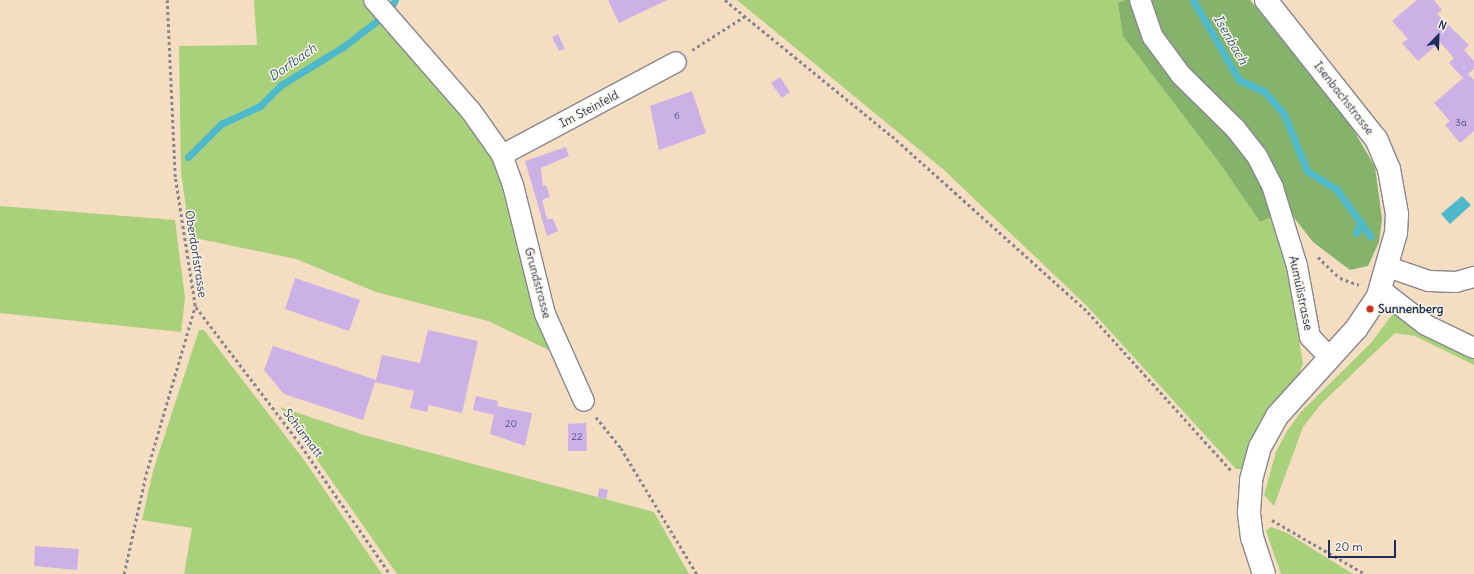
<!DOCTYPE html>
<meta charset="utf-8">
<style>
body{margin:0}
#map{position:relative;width:1474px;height:574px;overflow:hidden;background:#f4ddc1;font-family:Delius,sans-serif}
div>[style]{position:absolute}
.green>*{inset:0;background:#a9d17c}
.forest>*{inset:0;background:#86b36c}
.water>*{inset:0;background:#4eb9ca}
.stream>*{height:7px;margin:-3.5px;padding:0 3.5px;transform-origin:3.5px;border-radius:3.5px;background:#4eb9ca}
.building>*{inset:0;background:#ccb1e7}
.path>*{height:2.5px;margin-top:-1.25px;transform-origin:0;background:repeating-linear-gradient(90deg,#888690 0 3px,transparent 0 6px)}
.roads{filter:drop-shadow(1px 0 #888690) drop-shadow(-1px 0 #888690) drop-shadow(0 1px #888690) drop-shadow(0 -1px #888690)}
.minor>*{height:20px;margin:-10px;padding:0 10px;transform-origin:10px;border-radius:10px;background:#fff}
.secondary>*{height:22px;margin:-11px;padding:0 11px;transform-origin:11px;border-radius:11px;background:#fff}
.dots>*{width:11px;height:11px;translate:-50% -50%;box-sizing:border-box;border:2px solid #fcf5e5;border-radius:50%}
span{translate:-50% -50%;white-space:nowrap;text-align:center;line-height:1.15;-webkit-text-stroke:3px #fcf5e5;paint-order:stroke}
.number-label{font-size:10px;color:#475080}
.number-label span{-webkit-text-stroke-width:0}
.street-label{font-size:12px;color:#1b2f5e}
.poi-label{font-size:12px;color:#1b2f5e;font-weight:700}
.left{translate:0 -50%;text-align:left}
.water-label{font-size:13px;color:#2a587e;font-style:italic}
.north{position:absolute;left:1418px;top:16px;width:40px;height:40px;-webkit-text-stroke:3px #fcf5e5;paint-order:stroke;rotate:23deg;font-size:11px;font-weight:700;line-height:16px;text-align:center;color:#1b2f5e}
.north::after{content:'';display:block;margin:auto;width:14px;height:18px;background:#1b2f5e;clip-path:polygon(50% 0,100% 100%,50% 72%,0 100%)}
.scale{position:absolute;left:1328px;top:540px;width:68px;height:18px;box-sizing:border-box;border:2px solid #1b2f5e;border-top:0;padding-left:5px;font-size:12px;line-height:14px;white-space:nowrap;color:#1b2f5e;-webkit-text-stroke:3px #fcf5e5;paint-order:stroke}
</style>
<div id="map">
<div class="green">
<div style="clip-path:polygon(254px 0,364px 0,478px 132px,500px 172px,555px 353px,488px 321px,376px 292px,296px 259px,190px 237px,181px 172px,179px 46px,257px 45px)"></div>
<div style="clip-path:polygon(737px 0,1125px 0,1118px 3px,1260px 222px,1271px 217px,1286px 265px,1303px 363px,1298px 377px,1257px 428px,1243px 469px,1236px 469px,1087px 306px,944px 170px)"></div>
<div style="clip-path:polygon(0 206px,175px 220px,185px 298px,181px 332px,0 313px)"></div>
<div style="clip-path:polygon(1394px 312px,1474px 352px,1474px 365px,1415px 336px,1395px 333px,1322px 403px,1303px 427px,1274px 506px,1264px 495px,1276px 452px,1287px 431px,1301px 412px,1371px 343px)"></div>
<div style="clip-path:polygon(199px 330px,204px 330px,304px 460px,382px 574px,184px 574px,192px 528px,142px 520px,153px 471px)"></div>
<div style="clip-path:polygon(280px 407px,364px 435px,654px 512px,689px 574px,397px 574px)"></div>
<div style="clip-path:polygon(1271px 527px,1287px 533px,1353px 574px,1281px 574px,1266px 531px)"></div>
</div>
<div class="forest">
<div style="clip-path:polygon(1125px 0,1250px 0,1346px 117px,1375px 167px,1382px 219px,1379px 242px,1368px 266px,1350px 270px,1313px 242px,1288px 210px,1260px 222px,1222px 166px,1123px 36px,1118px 3px)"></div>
</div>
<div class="water">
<div style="clip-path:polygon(1462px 196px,1471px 205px,1450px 224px,1441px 214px)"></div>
</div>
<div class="stream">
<div style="left:1193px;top:0;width:92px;rotate:60.1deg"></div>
<div style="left:1239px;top:80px;width:27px;rotate:24deg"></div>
<div style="left:1264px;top:91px;width:30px;rotate:49deg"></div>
<div style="left:1284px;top:114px;width:61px;rotate:68deg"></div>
<div style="left:1307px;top:171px;width:36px;rotate:32deg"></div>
<div style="left:1337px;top:190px;width:57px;rotate:54.3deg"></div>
<div style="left:391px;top:7px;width:8px;rotate:-60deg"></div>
<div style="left:188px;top:157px;width:47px;rotate:-45deg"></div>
<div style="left:221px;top:124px;width:43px;rotate:-24.8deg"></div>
<div style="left:260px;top:106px;width:30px;rotate:-45deg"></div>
<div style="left:281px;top:85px;width:73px;rotate:-31.5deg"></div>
<div style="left:343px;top:47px;width:44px;rotate:-37.6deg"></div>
<div style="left:1356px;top:233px;width:13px;rotate:-67deg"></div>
</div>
<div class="building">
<div style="clip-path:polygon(608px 0,667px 0,619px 23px)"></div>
<div style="clip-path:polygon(1417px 0,1434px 0,1442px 10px,1437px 14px,1469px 45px,1464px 50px,1474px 61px,1474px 69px,1468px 74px,1474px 80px,1474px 131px,1460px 143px,1445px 125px,1450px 121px,1434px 103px,1463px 78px,1449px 63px,1454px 58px,1440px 42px,1418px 61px,1402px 43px,1408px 39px,1392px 21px)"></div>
<div style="clip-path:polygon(558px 34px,565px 49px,559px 51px,552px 37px)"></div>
<div style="clip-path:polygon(780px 77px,790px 92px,782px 98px,771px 83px)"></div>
<div style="clip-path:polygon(692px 91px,706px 133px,659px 150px,650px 106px)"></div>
<div style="clip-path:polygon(566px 147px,569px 156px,541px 168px,543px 186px,546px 185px,550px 197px,542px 200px,547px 219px,553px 219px,558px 231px,547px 236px,525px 161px)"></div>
<div style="clip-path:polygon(295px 278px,360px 300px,349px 331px,285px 309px)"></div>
<div style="clip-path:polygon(428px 330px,478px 341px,462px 413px,429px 405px,427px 412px,410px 408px,414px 391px,375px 382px,363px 420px,284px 394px,264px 370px,273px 346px,376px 380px,382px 355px,420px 363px)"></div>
<div style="clip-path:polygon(476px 396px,498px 401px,497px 406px,532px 413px,525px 446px,490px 434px,494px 415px,473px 410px)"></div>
<div style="clip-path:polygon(586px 423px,587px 451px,568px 451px,568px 424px)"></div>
<div style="clip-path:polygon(599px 488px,608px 490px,606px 499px,598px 497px)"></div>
<div style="clip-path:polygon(35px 546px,79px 549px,77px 570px,34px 566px)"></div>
</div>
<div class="path">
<div style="left:725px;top:0;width:215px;rotate:39.2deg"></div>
<div style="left:892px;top:136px;width:263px;rotate:41.9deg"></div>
<div style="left:1088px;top:312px;width:213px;rotate:47.9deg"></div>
<div style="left:692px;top:50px;width:63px;rotate:-32.7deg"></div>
<div style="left:1318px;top:257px;width:30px;rotate:44deg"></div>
<div style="left:1340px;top:278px;width:20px;rotate:20deg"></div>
<div style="left:196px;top:307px;width:168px;rotate:52.7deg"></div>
<div style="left:298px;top:441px;width:162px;rotate:55.3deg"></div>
<div style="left:596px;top:417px;width:40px;rotate:51deg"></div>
<div style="left:621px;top:448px;width:147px;rotate:58.9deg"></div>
<div style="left:1272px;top:520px;width:108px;rotate:30.1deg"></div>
<div style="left:124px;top:574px;width:102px;rotate:-77.6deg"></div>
<div style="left:146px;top:474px;width:175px;rotate:-73.7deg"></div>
<div style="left:195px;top:306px;width:131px;rotate:-98.8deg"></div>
<div style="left:175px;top:177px;width:177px;rotate:-92.6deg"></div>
</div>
<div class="roads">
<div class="minor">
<div style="left:374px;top:0;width:147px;rotate:48.9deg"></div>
<div style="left:471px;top:111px;width:54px;rotate:54.8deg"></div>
<div style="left:502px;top:155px;width:32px;rotate:70deg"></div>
<div style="left:513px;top:185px;width:133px;rotate:76.1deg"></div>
<div style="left:545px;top:314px;width:95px;rotate:65.9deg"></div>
<div style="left:1140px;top:0;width:39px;rotate:71deg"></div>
<div style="left:1153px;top:37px;width:47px;rotate:53.6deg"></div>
<div style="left:1181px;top:75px;width:76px;rotate:44.5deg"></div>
<div style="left:1235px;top:128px;width:36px;rotate:52deg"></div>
<div style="left:1257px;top:156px;width:36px;rotate:63deg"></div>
<div style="left:1273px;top:188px;width:82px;rotate:72.9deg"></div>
<div style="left:1297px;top:266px;width:72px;rotate:79.6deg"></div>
<div style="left:1310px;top:337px;width:28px;rotate:46deg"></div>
<div style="left:502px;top:155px;width:197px;rotate:-28.1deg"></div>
<div style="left:1388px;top:267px;width:43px;rotate:18.9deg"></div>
<div style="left:1429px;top:281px;width:27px;rotate:2deg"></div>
<div style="left:1456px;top:282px;width:19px;rotate:-16deg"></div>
<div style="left:1381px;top:290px;width:57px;rotate:37.9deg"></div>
<div style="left:1426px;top:325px;width:53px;rotate:25.6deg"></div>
</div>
<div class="secondary">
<div style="left:1264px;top:574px;width:38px;rotate:-108deg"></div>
<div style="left:1252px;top:538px;width:26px;rotate:-97deg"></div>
<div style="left:1249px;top:512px;width:32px;rotate:-86deg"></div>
<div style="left:1251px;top:480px;width:34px;rotate:-75deg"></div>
<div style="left:1260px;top:447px;width:35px;rotate:-61deg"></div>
<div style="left:1277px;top:416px;width:118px;rotate:-47.8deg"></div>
<div style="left:1356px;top:329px;width:40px;rotate:-56deg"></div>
<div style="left:1378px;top:296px;width:66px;rotate:-74.1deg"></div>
<div style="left:1396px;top:233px;width:19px;rotate:-87deg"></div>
<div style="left:1397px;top:214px;width:46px;rotate:-100.1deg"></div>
<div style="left:1389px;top:169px;width:33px;rotate:-113deg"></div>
<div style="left:1376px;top:139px;width:177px;rotate:-128.4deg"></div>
</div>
</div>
<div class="dots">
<div style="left:1370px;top:309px;background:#c8321e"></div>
</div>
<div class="number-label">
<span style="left:677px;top:116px">6</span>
<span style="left:1461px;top:123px">3a</span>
<span style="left:511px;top:424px">20</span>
<span style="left:577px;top:437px">22</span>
</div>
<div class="street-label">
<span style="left:1344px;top:98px;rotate:52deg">Isenbachstrasse</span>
<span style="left:589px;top:109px;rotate:-28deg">Im Steinfeld</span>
<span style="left:196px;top:254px;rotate:81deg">Oberdorfstrasse</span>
<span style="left:538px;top:283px;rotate:75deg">Grundstrasse</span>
<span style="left:1301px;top:293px;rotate:78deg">Aumülistrasse</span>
<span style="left:303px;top:433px;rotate:53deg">Schürmatt</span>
</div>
<div class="poi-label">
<span class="left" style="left:1378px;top:309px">Sunnenberg</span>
</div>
<div class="water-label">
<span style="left:1230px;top:40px;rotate:60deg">Isenbach</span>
<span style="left:293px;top:63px;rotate:-35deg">Dorfbach</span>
</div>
<div class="north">N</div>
<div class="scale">20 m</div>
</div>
